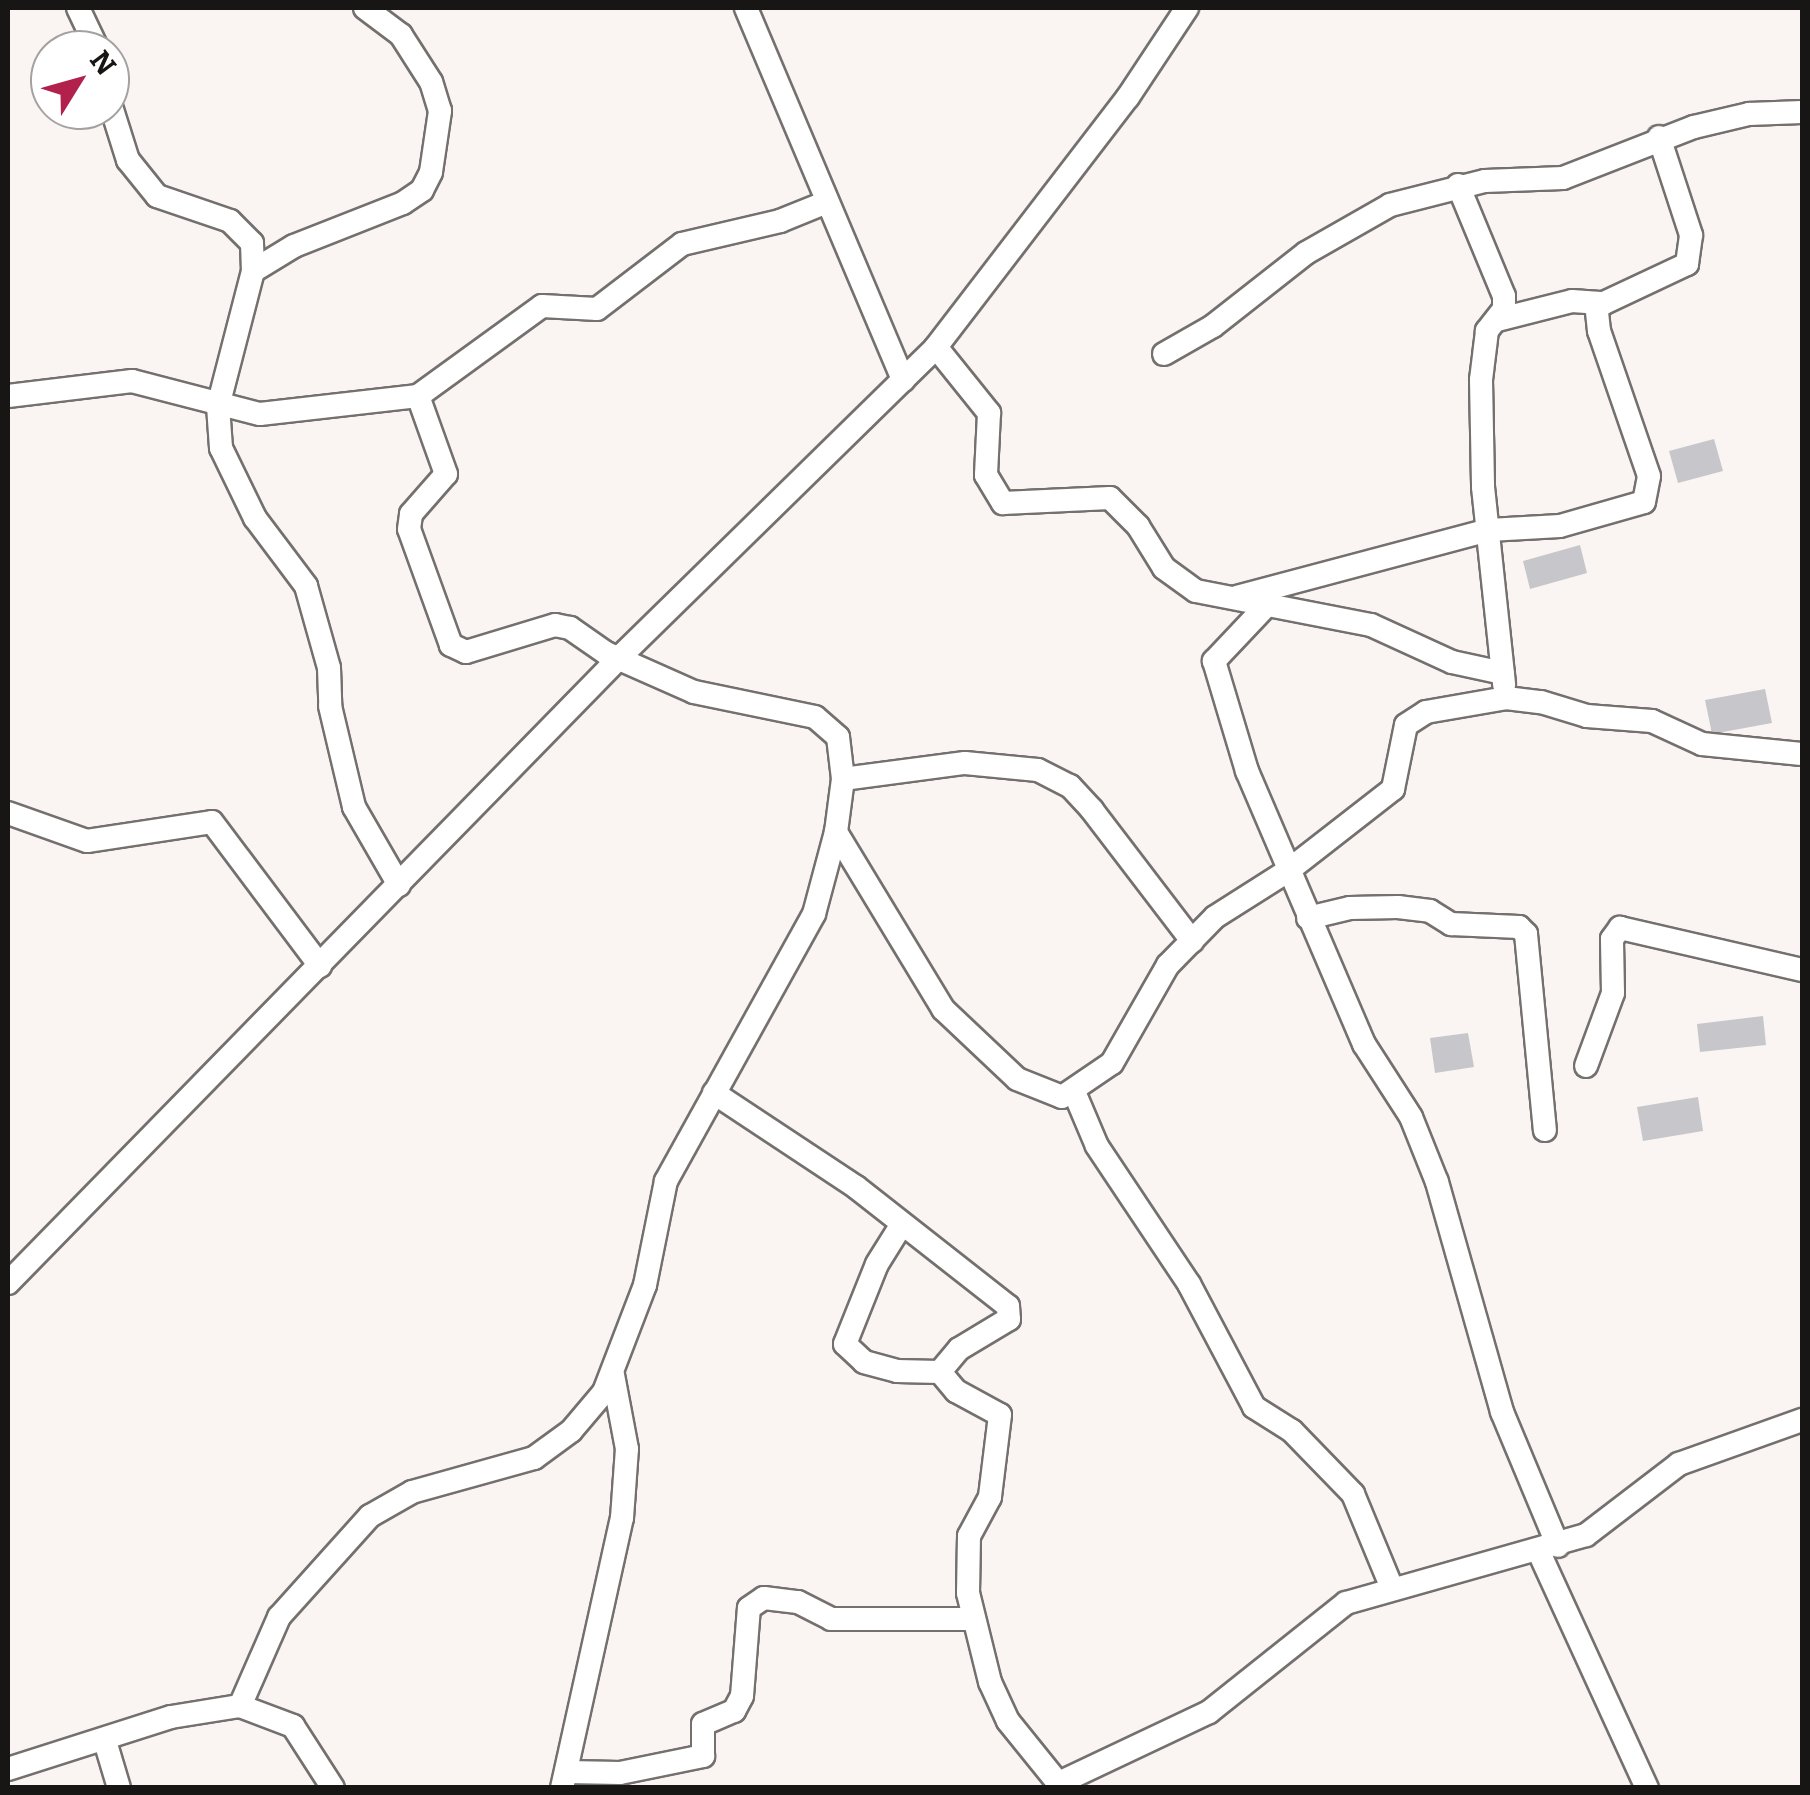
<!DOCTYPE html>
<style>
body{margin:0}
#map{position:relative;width:1810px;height:1795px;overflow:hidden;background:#faf5f2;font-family:Bitter,serif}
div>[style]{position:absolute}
.building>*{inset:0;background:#c6c6cb}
.roads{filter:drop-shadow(2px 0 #74706d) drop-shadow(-2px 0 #74706d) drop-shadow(0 2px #74706d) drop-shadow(0 -2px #74706d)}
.minor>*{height:22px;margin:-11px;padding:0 11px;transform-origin:11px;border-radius:11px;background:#fff}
span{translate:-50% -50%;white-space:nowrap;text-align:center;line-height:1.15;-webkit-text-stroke:9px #fff;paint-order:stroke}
.frame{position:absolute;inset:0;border:10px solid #181615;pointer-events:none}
.north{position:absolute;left:30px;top:30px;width:100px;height:100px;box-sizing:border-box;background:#fff;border:2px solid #a3a2a1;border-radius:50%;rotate:53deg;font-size:28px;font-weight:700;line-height:40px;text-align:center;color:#181615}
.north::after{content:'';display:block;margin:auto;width:35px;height:45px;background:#b2214c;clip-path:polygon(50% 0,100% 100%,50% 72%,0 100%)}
</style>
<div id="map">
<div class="building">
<div style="clip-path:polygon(1714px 439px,1723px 471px,1678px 483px,1669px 451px)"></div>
<div style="clip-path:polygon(1580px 545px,1587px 573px,1530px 589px,1523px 561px)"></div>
<div style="clip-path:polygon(1765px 689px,1772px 723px,1712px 734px,1705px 700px)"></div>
<div style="clip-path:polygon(1763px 1016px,1766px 1045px,1700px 1052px,1697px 1024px)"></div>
<div style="clip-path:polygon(1468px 1033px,1474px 1067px,1435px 1073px,1430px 1038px)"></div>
<div style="clip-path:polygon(1698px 1097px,1703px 1131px,1643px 1141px,1637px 1107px)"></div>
</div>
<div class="roads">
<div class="minor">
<div style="left:78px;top:8px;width:47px;rotate:64.5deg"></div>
<div style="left:746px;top:8px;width:404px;rotate:67.1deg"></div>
<div style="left:110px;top:103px;width:60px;rotate:72.5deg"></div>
<div style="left:128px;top:160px;width:46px;rotate:51.1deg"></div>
<div style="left:157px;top:196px;width:77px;rotate:18.9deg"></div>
<div style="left:230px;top:221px;width:31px;rotate:45deg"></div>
<div style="left:252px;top:243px;width:28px;rotate:88deg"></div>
<div style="left:253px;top:271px;width:139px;rotate:104.5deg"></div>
<div style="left:218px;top:406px;width:42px;rotate:85.9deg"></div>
<div style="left:221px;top:448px;width:78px;rotate:64.1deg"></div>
<div style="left:255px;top:518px;width:85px;rotate:53.1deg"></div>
<div style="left:306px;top:586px;width:85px;rotate:74.3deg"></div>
<div style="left:329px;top:668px;width:38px;rotate:88deg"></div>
<div style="left:330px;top:706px;width:104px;rotate:76.6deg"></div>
<div style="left:354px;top:807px;width:90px;rotate:60deg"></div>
<div style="left:1458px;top:185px;width:120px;rotate:67.5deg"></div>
<div style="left:1504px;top:296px;width:13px;rotate:90deg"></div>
<div style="left:1504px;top:309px;width:28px;rotate:128deg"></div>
<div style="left:1487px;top:331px;width:49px;rotate:97deg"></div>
<div style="left:1481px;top:380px;width:107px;rotate:88.9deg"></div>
<div style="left:1483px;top:487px;width:199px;rotate:83.9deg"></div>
<div style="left:253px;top:271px;width:48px;rotate:-31.4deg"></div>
<div style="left:294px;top:246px;width:117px;rotate:-21.5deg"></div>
<div style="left:403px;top:203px;width:23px;rotate:-34deg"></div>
<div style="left:422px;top:190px;width:20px;rotate:-63deg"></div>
<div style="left:431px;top:172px;width:62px;rotate:-81.6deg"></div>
<div style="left:440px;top:111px;width:30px;rotate:-107deg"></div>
<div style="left:431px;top:82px;width:56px;rotate:-122.6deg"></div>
<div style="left:401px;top:35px;width:45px;rotate:-143.1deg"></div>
<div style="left:1497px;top:320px;width:77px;rotate:-14.2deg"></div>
<div style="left:1572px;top:301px;width:32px;rotate:4deg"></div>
<div style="left:1604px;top:303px;width:92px;rotate:-25.2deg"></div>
<div style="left:1687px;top:264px;width:29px;rotate:-82deg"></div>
<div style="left:1691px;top:235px;width:103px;rotate:-108.1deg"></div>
<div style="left:936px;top:347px;width:85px;rotate:51.2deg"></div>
<div style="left:989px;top:413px;width:62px;rotate:92.8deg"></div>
<div style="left:986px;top:475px;width:33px;rotate:59deg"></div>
<div style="left:1003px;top:503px;width:107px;rotate:-2.7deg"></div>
<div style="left:1110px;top:498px;width:40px;rotate:45deg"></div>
<div style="left:1138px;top:526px;width:49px;rotate:58.2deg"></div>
<div style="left:1164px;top:568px;width:39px;rotate:36deg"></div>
<div style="left:1196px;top:591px;width:178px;rotate:11deg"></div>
<div style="left:1371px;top:625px;width:89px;rotate:24.6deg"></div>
<div style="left:1452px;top:662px;width:52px;rotate:12.2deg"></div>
<div style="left:1164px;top:354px;width:56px;rotate:-29.7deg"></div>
<div style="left:1213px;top:326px;width:118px;rotate:-38.1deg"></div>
<div style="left:1306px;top:253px;width:97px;rotate:-29.7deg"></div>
<div style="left:1390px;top:205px;width:98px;rotate:-14.2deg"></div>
<div style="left:1485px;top:181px;width:78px;rotate:-2.2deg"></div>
<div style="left:1563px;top:178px;width:141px;rotate:-21.3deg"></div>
<div style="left:1694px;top:127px;width:57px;rotate:-13.3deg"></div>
<div style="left:1749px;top:114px;width:53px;rotate:-2.2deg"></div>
<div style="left:8px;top:396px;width:125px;rotate:-6.9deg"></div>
<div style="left:132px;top:381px;width:132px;rotate:14.5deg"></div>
<div style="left:260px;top:414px;width:159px;rotate:-6.5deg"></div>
<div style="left:418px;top:396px;width:153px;rotate:-36deg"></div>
<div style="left:542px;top:306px;width:55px;rotate:3.1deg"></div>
<div style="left:597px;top:309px;width:107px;rotate:-37.4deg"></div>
<div style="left:682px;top:244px;width:101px;rotate:-13.2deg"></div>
<div style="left:780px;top:221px;width:51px;rotate:-22deg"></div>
<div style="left:1237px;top:597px;width:261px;rotate:-14.9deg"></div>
<div style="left:1489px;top:530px;width:71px;rotate:-3.2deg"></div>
<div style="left:1560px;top:526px;width:87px;rotate:-15.9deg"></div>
<div style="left:1644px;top:502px;width:26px;rotate:-79deg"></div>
<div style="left:1649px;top:476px;width:153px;rotate:-109deg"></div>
<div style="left:1599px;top:331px;width:27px;rotate:-96deg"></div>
<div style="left:1266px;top:606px;width:76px;rotate:133.4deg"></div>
<div style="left:1214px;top:661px;width:115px;rotate:73.3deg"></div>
<div style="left:1247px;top:771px;width:297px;rotate:66.8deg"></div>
<div style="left:1364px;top:1044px;width:87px;rotate:57.2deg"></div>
<div style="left:1411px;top:1117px;width:70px;rotate:68.2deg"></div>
<div style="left:1437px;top:1182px;width:239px;rotate:74.2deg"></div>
<div style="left:1502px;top:1412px;width:145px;rotate:67.3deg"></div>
<div style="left:843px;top:779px;width:123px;rotate:-7.5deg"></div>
<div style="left:965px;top:763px;width:73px;rotate:5.5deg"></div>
<div style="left:1038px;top:770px;width:36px;rotate:27deg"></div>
<div style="left:1070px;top:786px;width:33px;rotate:47deg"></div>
<div style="left:1092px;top:810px;width:165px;rotate:52.6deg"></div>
<div style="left:8px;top:813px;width:84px;rotate:19.5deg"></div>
<div style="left:87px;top:841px;width:126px;rotate:-8.6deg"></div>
<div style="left:212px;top:822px;width:180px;rotate:53.1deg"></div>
<div style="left:836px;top:832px;width:207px;rotate:58.8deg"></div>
<div style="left:943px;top:1009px;width:102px;rotate:43.4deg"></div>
<div style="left:1017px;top:1079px;width:48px;rotate:21.8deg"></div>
<div style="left:1062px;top:1097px;width:60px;rotate:-34.2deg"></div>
<div style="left:1112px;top:1063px;width:113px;rotate:-60.3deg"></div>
<div style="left:1168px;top:965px;width:67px;rotate:-45.6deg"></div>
<div style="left:1215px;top:917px;width:88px;rotate:-32.4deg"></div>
<div style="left:1289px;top:870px;width:132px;rotate:-37.9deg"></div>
<div style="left:1393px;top:789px;width:65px;rotate:-78.5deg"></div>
<div style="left:1406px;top:725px;width:24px;rotate:-33deg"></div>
<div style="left:1426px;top:712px;width:81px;rotate:-9.9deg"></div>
<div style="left:1506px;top:698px;width:35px;rotate:7deg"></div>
<div style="left:1541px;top:702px;width:48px;rotate:16.9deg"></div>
<div style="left:1587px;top:716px;width:65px;rotate:4.4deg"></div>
<div style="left:1652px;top:721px;width:55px;rotate:24.7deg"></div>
<div style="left:1702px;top:744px;width:100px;rotate:5.7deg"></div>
<div style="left:1308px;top:918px;width:43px;rotate:-13.4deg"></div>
<div style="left:1350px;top:908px;width:48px;rotate:-1.2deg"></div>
<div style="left:1398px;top:907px;width:32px;rotate:7deg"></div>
<div style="left:1430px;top:911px;width:25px;rotate:32deg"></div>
<div style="left:1451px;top:924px;width:68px;rotate:2.5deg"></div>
<div style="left:1519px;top:927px;width:10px;rotate:45deg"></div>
<div style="left:1526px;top:934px;width:197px;rotate:84.5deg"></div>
<div style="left:1586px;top:1066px;width:78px;rotate:-69.7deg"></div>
<div style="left:1613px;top:993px;width:54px;rotate:-91.1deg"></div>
<div style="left:1612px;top:939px;width:14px;rotate:-54deg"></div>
<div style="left:1620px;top:928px;width:187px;rotate:13deg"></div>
<div style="left:714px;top:1093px;width:170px;rotate:33.5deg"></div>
<div style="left:856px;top:1187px;width:193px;rotate:38.1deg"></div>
<div style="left:1008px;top:1306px;width:13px;rotate:86deg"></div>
<div style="left:1009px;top:1319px;width:58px;rotate:149deg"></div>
<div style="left:959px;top:1349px;width:30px;rotate:130deg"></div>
<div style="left:1075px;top:1094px;width:56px;rotate:67.1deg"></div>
<div style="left:1097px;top:1146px;width:166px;rotate:56.3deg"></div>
<div style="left:1189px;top:1284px;width:139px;rotate:62.1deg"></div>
<div style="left:1254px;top:1407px;width:45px;rotate:32.3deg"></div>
<div style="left:1292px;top:1431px;width:88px;rotate:45.9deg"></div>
<div style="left:1353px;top:1494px;width:102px;rotate:67.5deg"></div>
<div style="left:902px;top:1224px;width:47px;rotate:122deg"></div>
<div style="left:877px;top:1264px;width:86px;rotate:111.8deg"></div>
<div style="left:845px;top:1344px;width:26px;rotate:43deg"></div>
<div style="left:864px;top:1362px;width:34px;rotate:15deg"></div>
<div style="left:897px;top:1371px;width:43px;rotate:1.3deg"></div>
<div style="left:8px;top:1283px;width:878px;rotate:-45.65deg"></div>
<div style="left:622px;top:655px;width:440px;rotate:-44.4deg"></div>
<div style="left:936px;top:347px;width:315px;rotate:-52.5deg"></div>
<div style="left:1128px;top:97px;width:107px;rotate:-56.5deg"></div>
<div style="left:940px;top:1372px;width:25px;rotate:50deg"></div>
<div style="left:956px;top:1391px;width:50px;rotate:28.6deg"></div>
<div style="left:1000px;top:1415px;width:83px;rotate:97deg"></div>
<div style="left:990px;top:1497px;width:44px;rotate:118.3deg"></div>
<div style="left:969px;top:1536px;width:57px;rotate:91deg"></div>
<div style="left:968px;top:1593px;width:92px;rotate:76.1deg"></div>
<div style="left:990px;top:1682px;width:43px;rotate:65.2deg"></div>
<div style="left:1008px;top:1721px;width:86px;rotate:51.1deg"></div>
<div style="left:1538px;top:1550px;width:262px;rotate:65.4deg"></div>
<div style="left:240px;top:1706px;width:97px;rotate:-66.3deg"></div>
<div style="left:279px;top:1617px;width:136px;rotate:-48deg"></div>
<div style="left:370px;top:1516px;width:48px;rotate:-29.7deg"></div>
<div style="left:412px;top:1492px;width:127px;rotate:-15.6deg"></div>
<div style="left:534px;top:1458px;width:46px;rotate:-36.1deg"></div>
<div style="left:571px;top:1431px;width:51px;rotate:-49.8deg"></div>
<div style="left:604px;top:1392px;width:115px;rotate:-69deg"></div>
<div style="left:645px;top:1285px;width:106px;rotate:-78.6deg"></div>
<div style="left:666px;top:1181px;width:305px;rotate:-61deg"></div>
<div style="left:814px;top:914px;width:85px;rotate:-75deg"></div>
<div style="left:836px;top:832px;width:53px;rotate:-82.5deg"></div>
<div style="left:843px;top:779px;width:42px;rotate:-96.8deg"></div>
<div style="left:838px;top:737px;width:30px;rotate:-139deg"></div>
<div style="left:815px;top:717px;width:124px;rotate:-168.3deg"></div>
<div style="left:694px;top:692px;width:96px;rotate:-156.1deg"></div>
<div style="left:606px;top:653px;width:44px;rotate:-145.2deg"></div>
<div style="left:570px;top:628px;width:15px;rotate:-169deg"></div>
<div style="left:555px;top:625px;width:93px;rotate:163.1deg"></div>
<div style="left:466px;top:652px;width:17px;rotate:-155deg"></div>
<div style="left:451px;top:645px;width:123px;rotate:-109.9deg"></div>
<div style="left:409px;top:529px;width:15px;rotate:-82deg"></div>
<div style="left:411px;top:514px;width:53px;rotate:-48.8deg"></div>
<div style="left:446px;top:474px;width:83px;rotate:-109.7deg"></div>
<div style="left:105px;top:1741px;width:49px;rotate:73.4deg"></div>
<div style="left:8px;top:1769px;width:171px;rotate:-17.7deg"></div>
<div style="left:171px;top:1717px;width:70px;rotate:-9.1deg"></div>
<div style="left:240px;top:1706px;width:57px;rotate:20.7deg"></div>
<div style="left:293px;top:1726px;width:74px;rotate:57.2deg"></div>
<div style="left:567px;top:1772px;width:53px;rotate:1.1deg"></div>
<div style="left:620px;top:1773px;width:85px;rotate:-11.6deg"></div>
<div style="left:703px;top:1756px;width:32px;rotate:-90deg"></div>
<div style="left:703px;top:1724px;width:34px;rotate:-23deg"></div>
<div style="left:734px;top:1711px;width:17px;rotate:-62deg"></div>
<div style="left:742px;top:1696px;width:88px;rotate:-85.5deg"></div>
<div style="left:749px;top:1608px;width:18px;rotate:-34deg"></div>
<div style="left:764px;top:1598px;width:34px;rotate:7deg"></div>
<div style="left:798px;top:1602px;width:37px;rotate:27deg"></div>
<div style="left:831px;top:1619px;width:141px"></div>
<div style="left:1059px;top:1783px;width:166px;rotate:-25.3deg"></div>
<div style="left:1209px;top:1712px;width:175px;rotate:-38.5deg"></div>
<div style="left:1346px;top:1603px;width:249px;rotate:-15.8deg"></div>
<div style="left:1586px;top:1535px;width:117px;rotate:-37.4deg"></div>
<div style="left:1679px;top:1464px;width:131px;rotate:-19.7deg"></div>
<div style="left:562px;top:1788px;width:277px;rotate:-77.5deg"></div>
<div style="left:622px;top:1518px;width:69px;rotate:-85.9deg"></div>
<div style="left:627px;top:1449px;width:75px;rotate:-100.7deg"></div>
</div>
</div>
<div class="frame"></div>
<div class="north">N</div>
</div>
